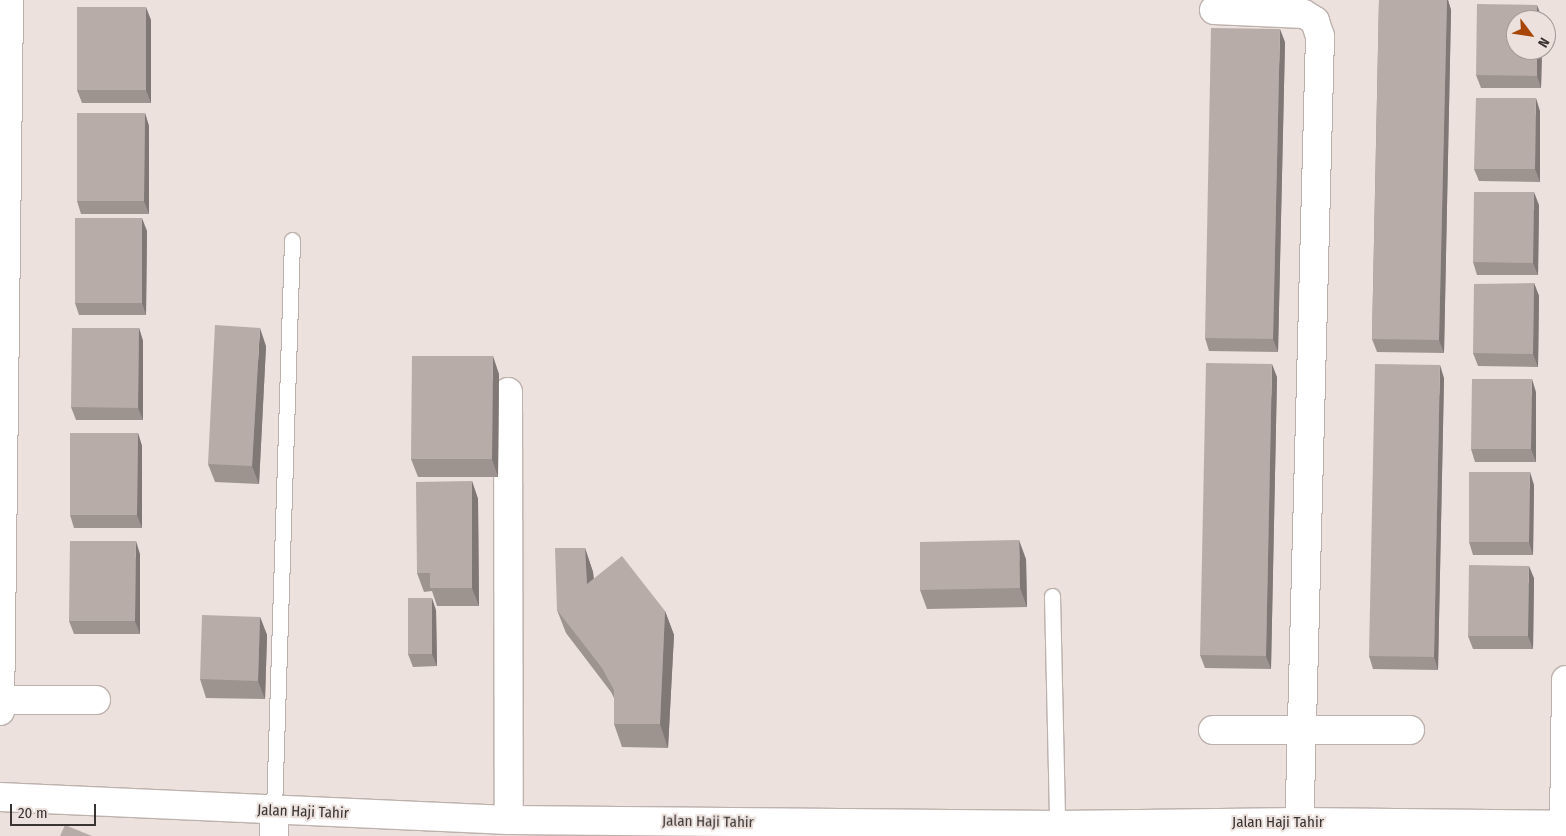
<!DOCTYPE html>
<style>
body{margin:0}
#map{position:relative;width:1566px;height:836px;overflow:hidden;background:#ece1dc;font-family:"Fira Sans Condensed",sans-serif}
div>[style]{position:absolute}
.roads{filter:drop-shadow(1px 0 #bcb1ac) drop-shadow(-1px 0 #bcb1ac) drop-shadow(0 1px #bcb1ac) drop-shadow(0 -1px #bcb1ac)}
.service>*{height:15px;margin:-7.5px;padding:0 7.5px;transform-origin:7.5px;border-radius:7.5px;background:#fff}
.minor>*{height:28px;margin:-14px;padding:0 14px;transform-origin:14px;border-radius:14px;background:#fff}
.wall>*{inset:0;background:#9d9490}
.shaded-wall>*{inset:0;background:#807875}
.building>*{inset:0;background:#b7aca7}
span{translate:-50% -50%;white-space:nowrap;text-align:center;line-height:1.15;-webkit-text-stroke:4px #ece1dc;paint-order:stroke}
.street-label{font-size:15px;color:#393432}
.north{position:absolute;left:1506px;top:10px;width:50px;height:50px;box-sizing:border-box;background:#ece1dc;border:1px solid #a49c98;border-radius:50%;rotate:121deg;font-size:14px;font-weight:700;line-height:20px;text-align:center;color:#393432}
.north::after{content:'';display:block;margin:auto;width:18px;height:22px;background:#a84605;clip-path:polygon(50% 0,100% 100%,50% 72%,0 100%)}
.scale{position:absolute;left:10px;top:804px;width:86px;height:22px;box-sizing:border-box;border:2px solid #393432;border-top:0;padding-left:6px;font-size:15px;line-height:18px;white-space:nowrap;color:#393432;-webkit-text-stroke:4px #ece1dc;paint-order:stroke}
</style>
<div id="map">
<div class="roads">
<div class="service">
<div style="left:1052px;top:596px;width:229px;rotate:88.7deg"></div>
<div style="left:274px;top:810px;width:570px;rotate:-88.19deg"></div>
</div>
<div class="minor">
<div style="left:1214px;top:10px;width:90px;rotate:2.5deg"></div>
<div style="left:1304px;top:14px;width:13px;rotate:32deg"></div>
<div style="left:1315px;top:21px;width:16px;rotate:72deg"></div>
<div style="left:1320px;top:36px;width:800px;rotate:91.5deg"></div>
<div style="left:508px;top:392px;width:428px;rotate:89.9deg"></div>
<div style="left:0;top:700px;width:96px"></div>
<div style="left:0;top:711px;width:711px;rotate:-89.27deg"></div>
<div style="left:1213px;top:730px;width:197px"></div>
<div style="left:0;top:797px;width:510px;rotate:2.59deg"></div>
<div style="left:509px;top:820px;width:548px;rotate:0.52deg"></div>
<div style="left:1057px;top:825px;width:243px;rotate:-0.7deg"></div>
<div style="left:1300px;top:822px;width:266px;rotate:0.6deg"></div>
<div style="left:1564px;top:825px;width:145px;rotate:-89.2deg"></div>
<div style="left:274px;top:836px;width:26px;rotate:-90deg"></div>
</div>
</div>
<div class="wall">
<div style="clip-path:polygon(1379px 0,1448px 0,1451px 10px,1444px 353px,1377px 352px,1372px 339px)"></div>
<div style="clip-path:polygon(1542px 18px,1516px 50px,1542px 50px,1541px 88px,1481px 88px,1476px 75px)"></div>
<div style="clip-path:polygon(151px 20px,151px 103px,82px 103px,77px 90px)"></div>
<div style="clip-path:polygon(1285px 42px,1278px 352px,1209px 351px,1205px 338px)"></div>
<div style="clip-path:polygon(1540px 111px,1540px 182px,1479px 181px,1474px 169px)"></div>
<div style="clip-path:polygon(145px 113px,149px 126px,149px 214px,81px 214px,77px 201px)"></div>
<div style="clip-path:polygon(1539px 205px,1538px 275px,1477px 275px,1473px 262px)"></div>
<div style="clip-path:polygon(147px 231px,146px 315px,79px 315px,75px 303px)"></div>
<div style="clip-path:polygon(1534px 283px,1539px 296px,1538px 367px,1478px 366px,1473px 353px)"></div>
<div style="clip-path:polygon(139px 328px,143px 341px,143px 420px,76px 420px,71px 407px)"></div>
<div style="clip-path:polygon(266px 346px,259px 484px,215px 482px,208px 464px)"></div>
<div style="clip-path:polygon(499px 374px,498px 477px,418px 477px,411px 459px)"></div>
<div style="clip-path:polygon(1277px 377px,1271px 669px,1205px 668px,1200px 655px)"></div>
<div style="clip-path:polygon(1444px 378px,1438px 670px,1373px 669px,1369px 656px)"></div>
<div style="clip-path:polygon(1536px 392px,1536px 462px,1475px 462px,1471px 449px)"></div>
<div style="clip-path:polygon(138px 433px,142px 446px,142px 528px,74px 528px,70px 515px)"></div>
<div style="clip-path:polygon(472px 481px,478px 499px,479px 606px,437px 606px,432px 591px,424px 592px,417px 573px)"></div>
<div style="clip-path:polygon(1534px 485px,1533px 555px,1473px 555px,1469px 542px)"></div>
<div style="clip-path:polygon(585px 548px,593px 572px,594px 579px,665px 611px,674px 635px,668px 748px,622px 747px,614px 724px,614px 698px,611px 692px,566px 633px,557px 610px)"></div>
<div style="clip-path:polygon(140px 554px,140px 634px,74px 634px,69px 621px)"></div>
<div style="clip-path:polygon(1026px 559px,1027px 607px,927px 609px,920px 590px)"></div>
<div style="clip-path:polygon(1534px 578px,1533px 649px,1473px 649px,1468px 636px)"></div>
<div style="clip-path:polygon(436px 610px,437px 666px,413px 667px,408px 654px)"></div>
<div style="clip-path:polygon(260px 617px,267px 635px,265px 699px,206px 698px,200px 679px)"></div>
</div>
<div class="shaded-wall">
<div style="clip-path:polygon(1447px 0,1448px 0,1451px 10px,1444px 353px,1439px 340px)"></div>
<div style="clip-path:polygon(1537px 5px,1542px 18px,1542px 20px,1537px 20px)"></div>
<div style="clip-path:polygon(146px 7px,151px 20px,151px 103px,146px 90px)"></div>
<div style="clip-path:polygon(1280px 29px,1285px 42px,1278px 352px,1273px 339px)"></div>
<div style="clip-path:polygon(1537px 50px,1542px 50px,1541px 88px,1537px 76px)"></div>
<div style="clip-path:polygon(1536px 98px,1540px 111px,1540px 182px,1535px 169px)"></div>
<div style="clip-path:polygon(145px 113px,149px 126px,149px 214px,144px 201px)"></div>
<div style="clip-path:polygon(1534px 192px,1539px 205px,1538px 275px,1533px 263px)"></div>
<div style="clip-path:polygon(142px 218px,147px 231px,146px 315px,142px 303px)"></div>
<div style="clip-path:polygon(1534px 283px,1539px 296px,1538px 367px,1533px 354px)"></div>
<div style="clip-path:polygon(139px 328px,143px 341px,143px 420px,138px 408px)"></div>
<div style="clip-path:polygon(260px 328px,266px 346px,259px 484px,252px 466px)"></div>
<div style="clip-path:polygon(493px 356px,499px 374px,498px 477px,492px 459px)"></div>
<div style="clip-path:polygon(1272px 364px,1277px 377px,1271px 669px,1266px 656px)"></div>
<div style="clip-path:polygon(1440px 365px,1444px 378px,1438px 670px,1434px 657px)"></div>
<div style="clip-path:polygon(1532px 379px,1536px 392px,1536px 462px,1531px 449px)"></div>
<div style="clip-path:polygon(138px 433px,142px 446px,142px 528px,137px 515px)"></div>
<div style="clip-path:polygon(1530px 472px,1534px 485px,1533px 555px,1529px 542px)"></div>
<div style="clip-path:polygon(472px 481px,478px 499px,479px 606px,472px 588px)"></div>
<div style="clip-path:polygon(1019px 540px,1026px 559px,1027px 607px,1020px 588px)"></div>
<div style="clip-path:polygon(136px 541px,140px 554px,140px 634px,135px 621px)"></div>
<div style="clip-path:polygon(585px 548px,593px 572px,596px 607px,587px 584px)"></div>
<div style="clip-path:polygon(1529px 566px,1534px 578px,1533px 649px,1528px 636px)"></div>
<div style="clip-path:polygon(432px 598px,436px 610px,437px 666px,432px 654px)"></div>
<div style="clip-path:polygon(665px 611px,674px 635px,668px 748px,660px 724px)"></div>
<div style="clip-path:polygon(260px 617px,267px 635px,265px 699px,258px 681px)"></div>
</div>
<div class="building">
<div style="clip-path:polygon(1379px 0,1447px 0,1439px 340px,1372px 339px)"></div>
<div style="clip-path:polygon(1477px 4px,1537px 5px,1537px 20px,1516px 20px,1516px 50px,1537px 50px,1537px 76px,1476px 75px)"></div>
<div style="clip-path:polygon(77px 7px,146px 7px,146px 90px,77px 90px)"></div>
<div style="clip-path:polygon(1211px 28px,1280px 29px,1273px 339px,1205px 338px)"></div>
<div style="clip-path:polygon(1476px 98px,1536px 98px,1535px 169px,1474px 169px)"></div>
<div style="clip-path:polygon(77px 113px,145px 113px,144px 201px,77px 201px)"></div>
<div style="clip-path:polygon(1474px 192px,1534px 192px,1533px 263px,1473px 262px)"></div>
<div style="clip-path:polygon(75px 218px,142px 218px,142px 303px,75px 303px)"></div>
<div style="clip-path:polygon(1534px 283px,1533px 354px,1473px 353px,1474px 284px)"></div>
<div style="clip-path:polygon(215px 325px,260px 328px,252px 466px,208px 464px)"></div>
<div style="clip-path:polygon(72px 328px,139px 328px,138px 408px,71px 407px)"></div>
<div style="clip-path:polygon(412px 356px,493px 356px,492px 459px,411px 459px)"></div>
<div style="clip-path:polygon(1206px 363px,1272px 364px,1266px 656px,1200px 655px)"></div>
<div style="clip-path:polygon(1375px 364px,1440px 365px,1434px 657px,1369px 656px)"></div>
<div style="clip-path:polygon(1472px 379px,1532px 379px,1531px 449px,1471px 449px)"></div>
<div style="clip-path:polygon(70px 433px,138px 433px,137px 515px,70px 515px)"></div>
<div style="clip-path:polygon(1469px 472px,1530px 472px,1529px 542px,1469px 542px)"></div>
<div style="clip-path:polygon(472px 481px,472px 588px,430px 588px,430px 573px,417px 573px,416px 482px)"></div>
<div style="clip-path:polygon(1019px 540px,1020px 588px,920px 590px,920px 542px)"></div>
<div style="clip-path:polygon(70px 541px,136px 541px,135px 621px,69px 621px)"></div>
<div style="clip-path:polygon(555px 548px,585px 548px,587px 584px,622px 556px,665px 611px,660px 724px,614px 724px,614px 690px,602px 668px,557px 610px)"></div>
<div style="clip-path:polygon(1469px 565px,1529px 566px,1528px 636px,1468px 636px)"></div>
<div style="clip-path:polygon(408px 598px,432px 598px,432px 654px,408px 654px)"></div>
<div style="clip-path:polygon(202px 615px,260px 617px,258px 681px,200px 679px)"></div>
<div style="clip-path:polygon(65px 825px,92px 836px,60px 836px)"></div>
</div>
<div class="street-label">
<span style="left:303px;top:812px;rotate:2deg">Jalan Haji Tahir</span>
<span style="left:708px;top:822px;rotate:1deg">Jalan Haji Tahir</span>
<span style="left:1278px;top:823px">Jalan Haji Tahir</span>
</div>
<div class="north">N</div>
<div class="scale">20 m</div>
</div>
